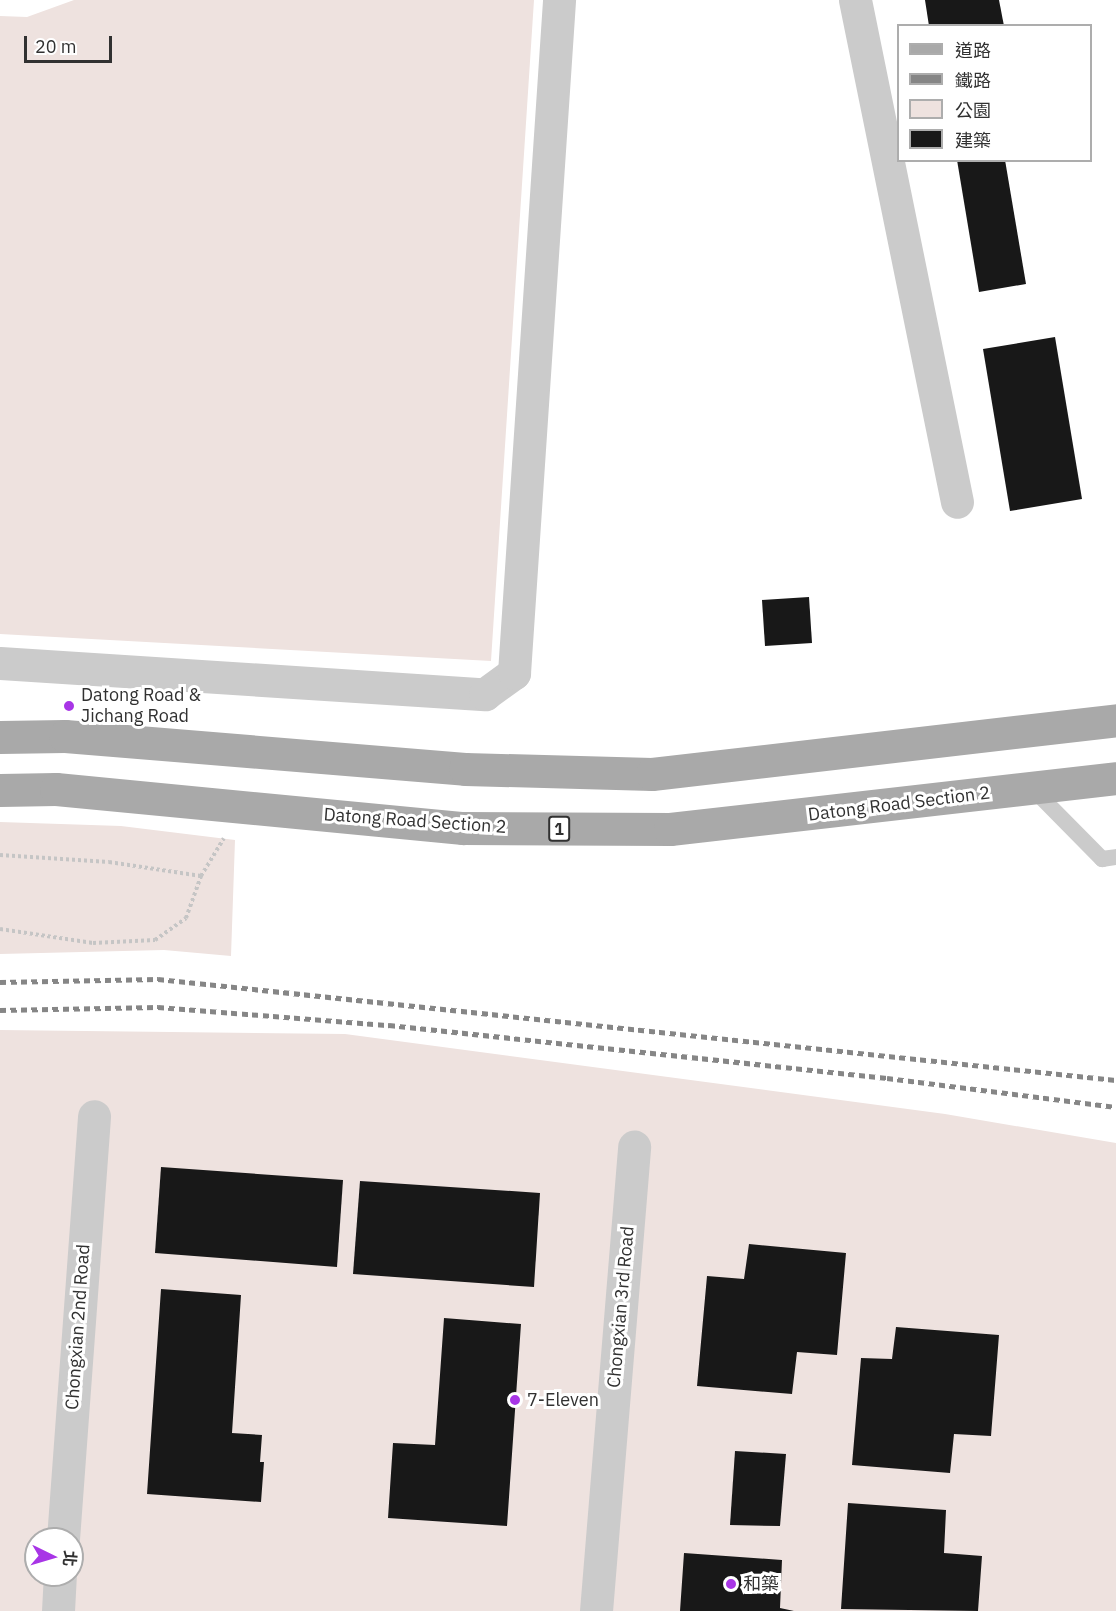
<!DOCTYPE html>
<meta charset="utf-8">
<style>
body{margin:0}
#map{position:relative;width:1116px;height:1611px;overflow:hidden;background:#fff;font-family:"IBM Plex Sans","Noto Sans TC",sans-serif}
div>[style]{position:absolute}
.green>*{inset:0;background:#eee2df}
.building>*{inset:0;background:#181818}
.path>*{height:4px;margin-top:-2px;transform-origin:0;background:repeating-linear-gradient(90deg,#c5c5c5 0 3px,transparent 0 6px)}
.service>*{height:16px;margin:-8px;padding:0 8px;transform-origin:8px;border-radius:8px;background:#cbcbcb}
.minor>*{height:33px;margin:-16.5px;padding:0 16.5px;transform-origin:16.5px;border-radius:16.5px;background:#cbcbcb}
.primary>*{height:33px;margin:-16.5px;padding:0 16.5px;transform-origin:16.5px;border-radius:16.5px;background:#a9a9a9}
.rail>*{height:4.5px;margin-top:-2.25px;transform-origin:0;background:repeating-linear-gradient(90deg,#868686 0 6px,transparent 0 10.5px)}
.dots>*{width:16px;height:16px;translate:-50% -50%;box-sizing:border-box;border:3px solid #fff;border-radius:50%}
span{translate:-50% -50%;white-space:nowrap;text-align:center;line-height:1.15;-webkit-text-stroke:6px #fff;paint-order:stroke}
.shield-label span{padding:2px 4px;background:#fff;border:2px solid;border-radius:4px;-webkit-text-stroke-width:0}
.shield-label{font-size:16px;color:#313131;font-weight:700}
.poi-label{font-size:18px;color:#313131}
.left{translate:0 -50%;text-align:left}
.street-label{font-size:18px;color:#313131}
.legend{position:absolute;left:897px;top:24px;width:195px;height:138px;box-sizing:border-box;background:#fff;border:2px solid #adadad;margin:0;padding:8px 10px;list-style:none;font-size:18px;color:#313131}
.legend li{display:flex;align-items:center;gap:12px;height:30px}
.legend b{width:30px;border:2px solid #adadad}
.north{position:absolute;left:24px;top:1527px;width:60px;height:60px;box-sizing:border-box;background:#fff;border:2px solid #adadad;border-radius:50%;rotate:95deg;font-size:16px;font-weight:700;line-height:24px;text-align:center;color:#313131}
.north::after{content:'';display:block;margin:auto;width:21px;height:27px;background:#a835e6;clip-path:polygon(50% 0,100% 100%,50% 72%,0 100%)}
.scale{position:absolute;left:24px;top:36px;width:88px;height:27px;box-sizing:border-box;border:3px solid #313131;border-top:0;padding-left:8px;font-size:18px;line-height:21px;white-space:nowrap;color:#313131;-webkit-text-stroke:4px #fff;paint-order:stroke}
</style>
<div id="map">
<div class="green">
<div style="clip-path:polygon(74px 0,534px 0,491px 661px,0 634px,0 16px,27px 17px)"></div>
<div style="clip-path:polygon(0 822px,121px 826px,235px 840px,231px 956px,164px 950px,0 954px)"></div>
<div style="clip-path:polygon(evenodd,0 1030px,345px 1034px,945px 1114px,1116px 1143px,1116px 1611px,0 1611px,0 1030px,36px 1539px,72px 1539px,72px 1575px,36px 1575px,36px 1539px)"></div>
</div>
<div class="building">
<div style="clip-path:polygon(925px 0,999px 0,1004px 26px,929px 26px)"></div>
<div style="clip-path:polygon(957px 160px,1005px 160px,1026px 284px,979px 292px)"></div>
<div style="clip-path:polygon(1055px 337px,1082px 499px,1010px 511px,983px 349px)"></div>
<div style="clip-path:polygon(809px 597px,812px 643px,765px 646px,762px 600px)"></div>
<div style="clip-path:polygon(161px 1167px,343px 1180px,337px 1267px,155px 1253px)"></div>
<div style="clip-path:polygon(360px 1181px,540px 1193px,534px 1287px,353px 1274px)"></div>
<div style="clip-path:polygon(749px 1244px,846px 1253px,837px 1355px,797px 1352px,792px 1394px,697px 1386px,707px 1276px,744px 1279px)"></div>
<div style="clip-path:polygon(161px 1289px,241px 1295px,232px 1433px,262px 1435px,260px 1462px,264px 1462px,261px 1502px,147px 1494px)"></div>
<div style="clip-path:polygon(444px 1318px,521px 1324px,507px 1526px,388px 1518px,393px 1443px,435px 1445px)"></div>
<div style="clip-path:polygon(896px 1327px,999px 1335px,991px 1436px,954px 1434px,950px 1473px,852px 1465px,861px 1358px,892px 1359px)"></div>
<div style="clip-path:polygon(735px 1451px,786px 1454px,780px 1526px,730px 1525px)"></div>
<div style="clip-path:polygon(848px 1503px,946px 1510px,944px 1553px,982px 1556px,978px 1611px,841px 1609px)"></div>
<div style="clip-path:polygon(684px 1553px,782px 1560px,780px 1608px,794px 1611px,680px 1611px)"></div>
</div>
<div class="path">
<div style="left:0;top:855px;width:109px;rotate:3.7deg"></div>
<div style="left:109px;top:862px;width:93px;rotate:8.7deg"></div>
<div style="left:0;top:929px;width:94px;rotate:8.6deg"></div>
<div style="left:93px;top:943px;width:62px;rotate:-2.8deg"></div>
<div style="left:155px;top:940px;width:38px;rotate:-35deg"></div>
<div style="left:186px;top:918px;width:45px;rotate:-70.3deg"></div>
<div style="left:201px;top:876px;width:44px;rotate:-58.8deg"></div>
</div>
<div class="service">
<div style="left:1032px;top:788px;width:100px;rotate:45.4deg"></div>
<div style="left:1102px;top:859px;width:14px;rotate:-8deg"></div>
</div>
<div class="minor">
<div style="left:855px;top:0;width:512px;rotate:78.51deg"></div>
<div style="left:0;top:663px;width:486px;rotate:3.7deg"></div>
<div style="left:485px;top:694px;width:36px;rotate:-36deg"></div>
<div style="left:514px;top:673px;width:675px;rotate:-86.17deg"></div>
<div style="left:63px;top:1539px;width:424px;rotate:-85.8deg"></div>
<div style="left:58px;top:1611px;width:36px;rotate:-87deg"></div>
<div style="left:596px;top:1611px;width:466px;rotate:-85.3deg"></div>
</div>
<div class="primary">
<div style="left:0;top:737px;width:65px;rotate:-0.9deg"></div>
<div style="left:65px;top:736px;width:401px;rotate:4.7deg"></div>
<div style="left:465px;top:769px;width:187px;rotate:1.5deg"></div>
<div style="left:652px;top:774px;width:467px;rotate:-6.6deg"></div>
<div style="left:0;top:790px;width:56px;rotate:-1deg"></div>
<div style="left:56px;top:789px;width:409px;rotate:5.5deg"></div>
<div style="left:463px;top:828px;width:207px;rotate:0.3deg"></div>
<div style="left:670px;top:829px;width:449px;rotate:-6.5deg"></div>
</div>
<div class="rail">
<div style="left:0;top:982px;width:158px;rotate:-1.1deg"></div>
<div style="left:158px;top:979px;width:963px;rotate:6.02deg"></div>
<div style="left:0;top:1010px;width:158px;rotate:-1.1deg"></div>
<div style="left:158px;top:1007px;width:232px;rotate:4.5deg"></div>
<div style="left:389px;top:1025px;width:501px;rotate:6.07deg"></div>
<div style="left:887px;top:1078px;width:231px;rotate:7.2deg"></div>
</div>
<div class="dots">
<div style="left:69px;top:706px;background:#a835e6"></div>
<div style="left:515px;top:1400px;background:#a835e6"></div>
<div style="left:731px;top:1584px;background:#a835e6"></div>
</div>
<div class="shield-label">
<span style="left:559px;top:829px">1</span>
</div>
<div class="poi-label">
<span class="left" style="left:81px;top:706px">Datong Road &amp;<br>Jichang Road</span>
<span class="left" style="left:527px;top:1400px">7-Eleven</span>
<span class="left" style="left:743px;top:1584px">和築</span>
</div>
<div class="street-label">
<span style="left:899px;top:804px;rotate:-7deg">Datong Road Section 2</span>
<span style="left:415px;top:821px;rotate:4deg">Datong Road Section 2</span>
<span style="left:621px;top:1307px;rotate:-85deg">Chongxian 3rd Road</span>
<span style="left:78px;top:1327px;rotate:-86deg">Chongxian 2nd Road</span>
</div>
<ul class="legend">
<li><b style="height:8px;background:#a9a9a9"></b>道路</li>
<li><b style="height:8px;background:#868686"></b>鐵路</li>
<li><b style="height:16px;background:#eee2df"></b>公園</li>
<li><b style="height:16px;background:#181818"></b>建築</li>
</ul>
<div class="north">北</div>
<div class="scale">20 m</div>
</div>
